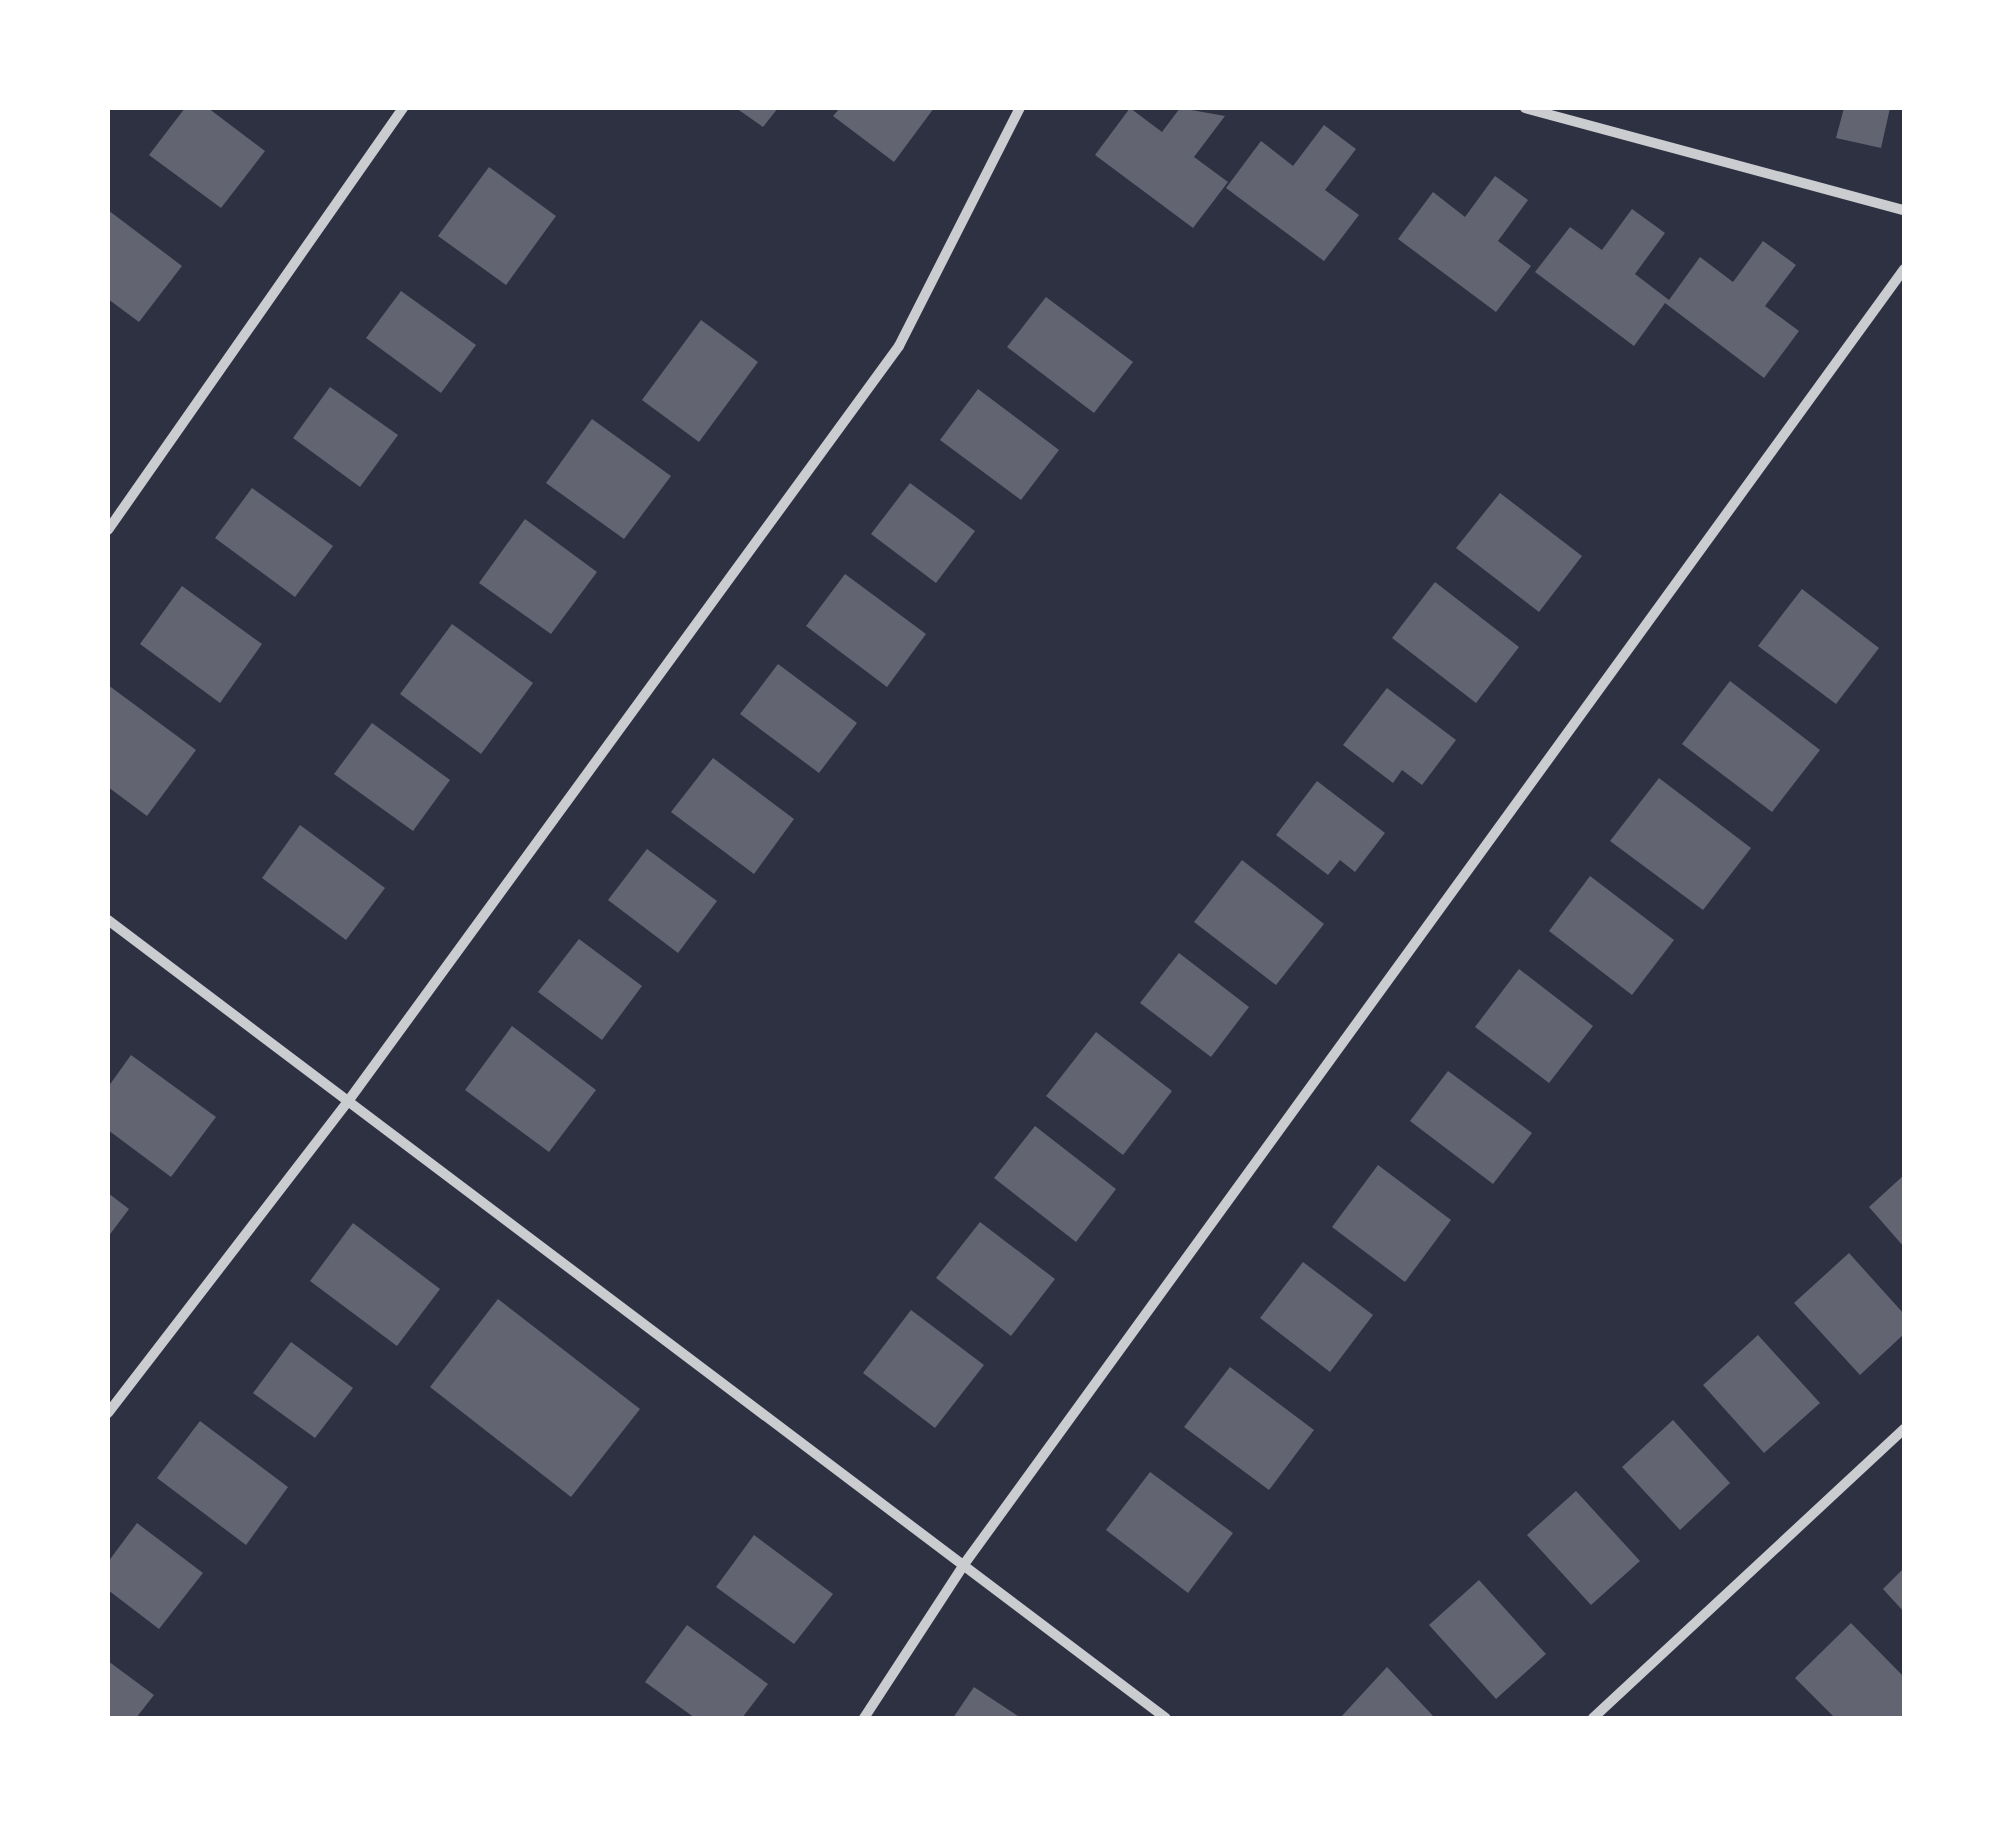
<!DOCTYPE html>
<style>
body{margin:0}
#map{position:relative;width:2012px;height:1826px;overflow:hidden;background:#2d3142;font-family:"Work Sans",sans-serif}
div>[style]{position:absolute}
.building>*{inset:0;background:#626471}
.minor>*{height:10px;margin:-5px;padding:0 5px;transform-origin:5px;border-radius:5px;background:#caccd0}
span{translate:-50% -50%;white-space:nowrap;text-align:center;line-height:1.15;-webkit-text-stroke:9px #fff;paint-order:stroke}
.frame{position:absolute;inset:0;border:110px solid #fff;pointer-events:none}
</style>
<div id="map">
<div class="building">
<div style="clip-path:polygon(185px 108px,208px 108px,265px 151px,221px 208px,149px 155px)"></div>
<div style="clip-path:polygon(736px 108px,778px 108px,763px 127px)"></div>
<div style="clip-path:polygon(840px 108px,934px 108px,894px 162px,833px 116px)"></div>
<div style="clip-path:polygon(1130px 108px,1162px 132px,1180px 108px,1225px 116px,1194px 157px,1228px 182px,1193px 228px,1095px 155px)"></div>
<div style="clip-path:polygon(1844px 108px,1890px 108px,1881px 148px,1836px 138px)"></div>
<div style="clip-path:polygon(1324px 125px,1356px 149px,1325px 190px,1359px 215px,1324px 261px,1226px 188px,1261px 141px,1293px 166px)"></div>
<div style="clip-path:polygon(489px 167px,556px 216px,506px 285px,438px 236px)"></div>
<div style="clip-path:polygon(1495px 176px,1528px 200px,1498px 241px,1531px 266px,1496px 312px,1398px 239px,1433px 192px,1465px 217px)"></div>
<div style="clip-path:polygon(1632px 209px,1665px 233px,1635px 274px,1669px 300px,1700px 257px,1733px 282px,1763px 241px,1796px 265px,1765px 306px,1799px 331px,1764px 378px,1665px 303px,1634px 346px,1535px 272px,1570px 227px,1602px 250px)"></div>
<div style="clip-path:polygon(108px 210px,182px 266px,139px 322px,108px 299px)"></div>
<div style="clip-path:polygon(401px 291px,476px 345px,441px 393px,366px 338px)"></div>
<div style="clip-path:polygon(1046px 297px,1133px 362px,1094px 413px,1007px 347px)"></div>
<div style="clip-path:polygon(701px 320px,758px 362px,699px 442px,642px 400px)"></div>
<div style="clip-path:polygon(330px 387px,398px 435px,360px 487px,293px 438px)"></div>
<div style="clip-path:polygon(978px 389px,1059px 450px,1021px 500px,940px 440px)"></div>
<div style="clip-path:polygon(592px 419px,671px 476px,624px 539px,546px 483px)"></div>
<div style="clip-path:polygon(910px 483px,975px 531px,936px 583px,871px 534px)"></div>
<div style="clip-path:polygon(252px 488px,333px 546px,295px 597px,215px 538px)"></div>
<div style="clip-path:polygon(1500px 493px,1582px 556px,1539px 612px,1456px 548px)"></div>
<div style="clip-path:polygon(525px 519px,597px 572px,551px 634px,479px 583px)"></div>
<div style="clip-path:polygon(845px 574px,926px 634px,887px 687px,806px 626px)"></div>
<div style="clip-path:polygon(1435px 582px,1519px 647px,1476px 703px,1392px 638px)"></div>
<div style="clip-path:polygon(182px 586px,262px 644px,220px 703px,140px 644px)"></div>
<div style="clip-path:polygon(1802px 589px,1879px 648px,1836px 704px,1758px 646px)"></div>
<div style="clip-path:polygon(452px 624px,533px 683px,481px 754px,400px 694px)"></div>
<div style="clip-path:polygon(778px 664px,857px 723px,819px 773px,740px 714px)"></div>
<div style="clip-path:polygon(1730px 681px,1820px 750px,1772px 812px,1682px 744px)"></div>
<div style="clip-path:polygon(108px 685px,196px 750px,147px 816px,108px 787px)"></div>
<div style="clip-path:polygon(1387px 688px,1456px 740px,1422px 785px,1402px 770px,1393px 783px,1343px 745px)"></div>
<div style="clip-path:polygon(372px 723px,450px 780px,413px 831px,334px 774px)"></div>
<div style="clip-path:polygon(713px 758px,794px 819px,754px 874px,671px 812px)"></div>
<div style="clip-path:polygon(1659px 778px,1751px 848px,1703px 910px,1610px 841px)"></div>
<div style="clip-path:polygon(1317px 781px,1385px 833px,1355px 872px,1340px 860px,1328px 875px,1276px 835px)"></div>
<div style="clip-path:polygon(300px 825px,385px 888px,346px 940px,262px 878px)"></div>
<div style="clip-path:polygon(647px 849px,717px 901px,678px 953px,608px 900px)"></div>
<div style="clip-path:polygon(1242px 860px,1324px 924px,1276px 985px,1194px 922px)"></div>
<div style="clip-path:polygon(1590px 876px,1674px 940px,1632px 995px,1549px 931px)"></div>
<div style="clip-path:polygon(579px 939px,642px 986px,602px 1040px,538px 992px)"></div>
<div style="clip-path:polygon(1179px 953px,1249px 1007px,1211px 1057px,1140px 1003px)"></div>
<div style="clip-path:polygon(1519px 969px,1593px 1026px,1549px 1083px,1475px 1027px)"></div>
<div style="clip-path:polygon(512px 1026px,596px 1090px,549px 1152px,465px 1090px)"></div>
<div style="clip-path:polygon(1096px 1032px,1172px 1091px,1123px 1155px,1046px 1096px)"></div>
<div style="clip-path:polygon(131px 1055px,216px 1117px,171px 1177px,108px 1130px,108px 1087px)"></div>
<div style="clip-path:polygon(1448px 1071px,1532px 1133px,1493px 1184px,1410px 1121px)"></div>
<div style="clip-path:polygon(1035px 1126px,1116px 1189px,1076px 1242px,994px 1178px)"></div>
<div style="clip-path:polygon(1378px 1165px,1451px 1220px,1405px 1282px,1332px 1227px)"></div>
<div style="clip-path:polygon(1904px 1175px,1904px 1247px,1869px 1207px)"></div>
<div style="clip-path:polygon(108px 1193px,129px 1209px,108px 1237px)"></div>
<div style="clip-path:polygon(980px 1222px,1055px 1279px,1011px 1336px,936px 1278px)"></div>
<div style="clip-path:polygon(353px 1223px,440px 1289px,397px 1346px,310px 1281px)"></div>
<div style="clip-path:polygon(1849px 1253px,1904px 1314px,1904px 1334px,1860px 1375px,1794px 1303px)"></div>
<div style="clip-path:polygon(1303px 1262px,1373px 1315px,1330px 1372px,1260px 1318px)"></div>
<div style="clip-path:polygon(498px 1299px,640px 1409px,571px 1497px,430px 1387px)"></div>
<div style="clip-path:polygon(911px 1310px,984px 1365px,935px 1428px,863px 1373px)"></div>
<div style="clip-path:polygon(1758px 1335px,1820px 1403px,1764px 1453px,1703px 1385px)"></div>
<div style="clip-path:polygon(291px 1342px,353px 1388px,315px 1438px,253px 1393px)"></div>
<div style="clip-path:polygon(1230px 1367px,1314px 1430px,1269px 1490px,1184px 1427px)"></div>
<div style="clip-path:polygon(1673px 1420px,1730px 1483px,1680px 1530px,1622px 1467px)"></div>
<div style="clip-path:polygon(200px 1421px,288px 1487px,246px 1545px,157px 1478px)"></div>
<div style="clip-path:polygon(1150px 1472px,1233px 1533px,1188px 1593px,1106px 1530px)"></div>
<div style="clip-path:polygon(1576px 1491px,1640px 1561px,1591px 1605px,1527px 1535px)"></div>
<div style="clip-path:polygon(137px 1523px,203px 1573px,159px 1629px,108px 1590px,108px 1562px)"></div>
<div style="clip-path:polygon(754px 1535px,833px 1594px,794px 1644px,716px 1587px)"></div>
<div style="clip-path:polygon(1904px 1568px,1904px 1612px,1883px 1589px)"></div>
<div style="clip-path:polygon(1479px 1580px,1546px 1654px,1496px 1699px,1429px 1625px)"></div>
<div style="clip-path:polygon(1851px 1623px,1904px 1677px,1903px 1718px,1835px 1718px,1795px 1678px)"></div>
<div style="clip-path:polygon(687px 1625px,768px 1684px,742px 1718px,695px 1718px,645px 1682px)"></div>
<div style="clip-path:polygon(108px 1661px,154px 1695px,136px 1718px,108px 1718px)"></div>
<div style="clip-path:polygon(1387px 1667px,1435px 1718px,1340px 1718px)"></div>
<div style="clip-path:polygon(974px 1687px,1021px 1718px,953px 1718px)"></div>
</div>
<div class="minor">
<div style="left:1525px;top:108px;width:392px;rotate:15.1deg"></div>
<div style="left:108px;top:530px;width:515px;rotate:-55.04deg"></div>
<div style="left:108px;top:920px;width:1325px;rotate:37.03deg"></div>
<div style="left:108px;top:1413px;width:395px;rotate:-52.4deg"></div>
<div style="left:349px;top:1100px;width:933px;rotate:-53.89deg"></div>
<div style="left:899px;top:346px;width:267px;rotate:-63.1deg"></div>
<div style="left:864px;top:1718px;width:185px;rotate:-56.9deg"></div>
<div style="left:965px;top:1563px;width:1599px;rotate:-54.03deg"></div>
<div style="left:1593px;top:1718px;width:425px;rotate:-42.9deg"></div>
</div>
<div class="frame"></div>
</div>
